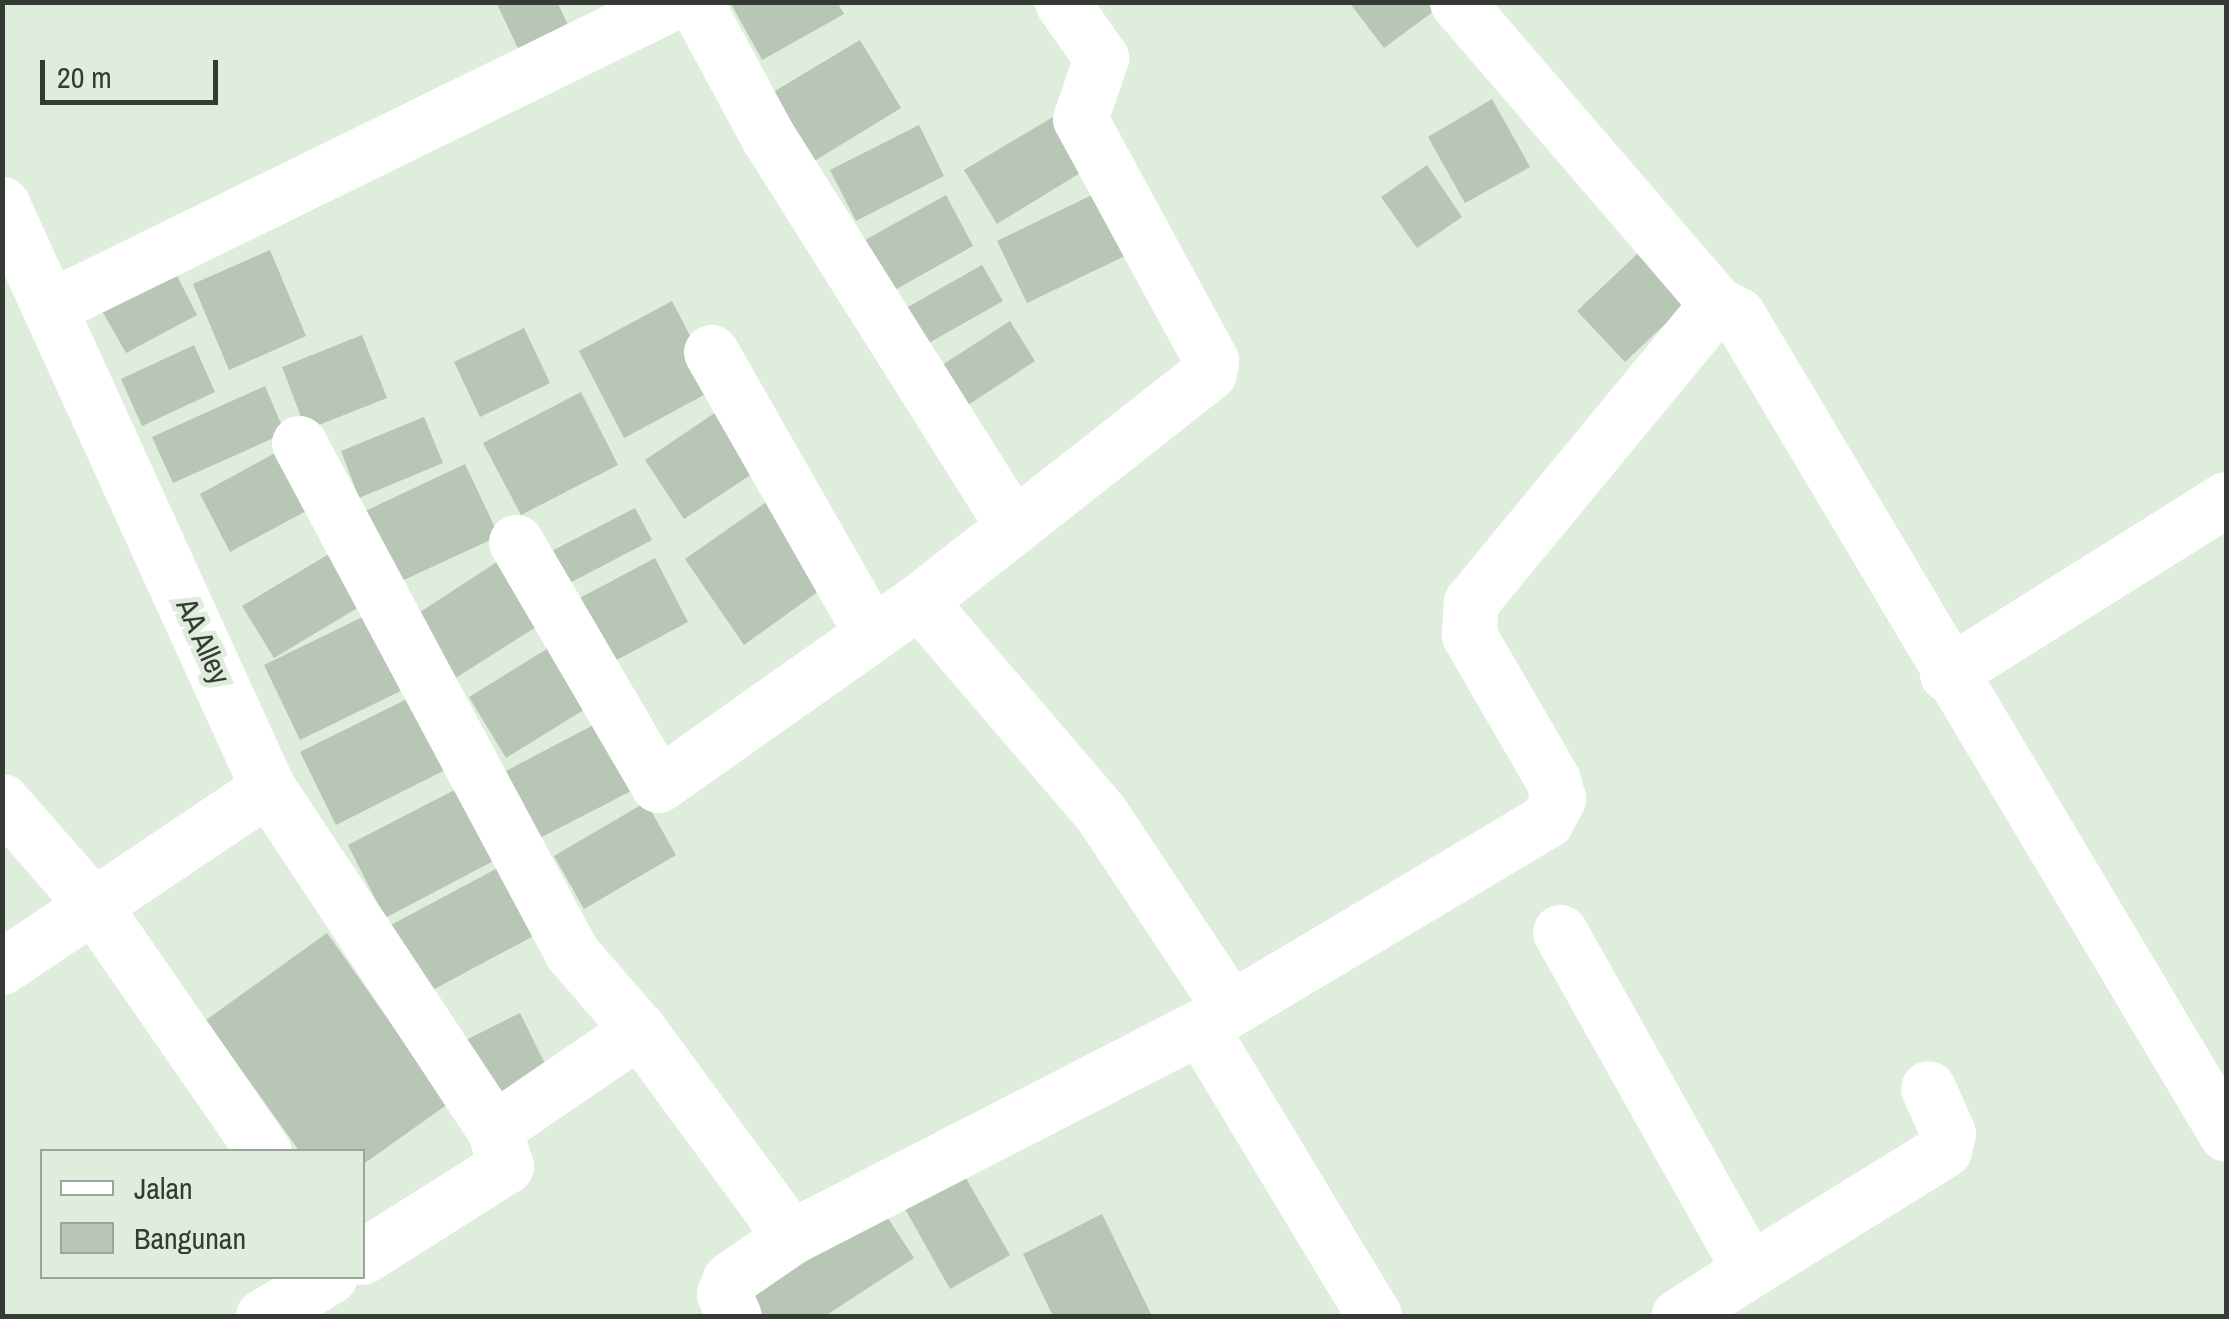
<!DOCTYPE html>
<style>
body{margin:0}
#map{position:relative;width:2229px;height:1319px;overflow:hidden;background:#deeddc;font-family:"Archivo Narrow",sans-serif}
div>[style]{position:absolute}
.building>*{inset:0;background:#b7c6b5}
.minor>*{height:55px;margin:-27.5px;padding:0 27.5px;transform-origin:27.5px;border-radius:27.5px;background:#fff}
span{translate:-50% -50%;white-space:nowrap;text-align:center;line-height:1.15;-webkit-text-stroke:10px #deeddc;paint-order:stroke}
.street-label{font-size:30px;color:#353b34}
.frame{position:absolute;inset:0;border:5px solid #353b34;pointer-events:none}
.legend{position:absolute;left:40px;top:1149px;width:325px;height:130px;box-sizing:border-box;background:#deeddc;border:2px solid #9aa699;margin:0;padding:12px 18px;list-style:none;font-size:30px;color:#353b34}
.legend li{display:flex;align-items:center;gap:20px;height:50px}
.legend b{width:50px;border:2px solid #9aa699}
.scale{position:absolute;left:40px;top:60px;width:178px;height:45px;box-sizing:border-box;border:5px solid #353b34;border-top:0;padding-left:12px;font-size:30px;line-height:35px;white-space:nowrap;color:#353b34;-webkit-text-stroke:8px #deeddc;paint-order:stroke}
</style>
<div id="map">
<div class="building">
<div style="clip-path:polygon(496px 2px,557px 2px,575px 39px,525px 63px)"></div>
<div style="clip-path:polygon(730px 2px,837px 2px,844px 14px,762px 60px)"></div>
<div style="clip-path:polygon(1349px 2px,1427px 2px,1434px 11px,1384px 48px)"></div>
<div style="clip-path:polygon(860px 40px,901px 108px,811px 163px,770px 94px)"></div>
<div style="clip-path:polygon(1492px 99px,1530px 167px,1465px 203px,1428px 137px)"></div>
<div style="clip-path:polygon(1053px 117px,1085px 170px,997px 224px,964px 170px)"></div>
<div style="clip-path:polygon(919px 125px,944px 176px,856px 221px,830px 170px)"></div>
<div style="clip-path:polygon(1427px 165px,1462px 217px,1417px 248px,1381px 197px)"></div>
<div style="clip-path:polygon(1096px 193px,1125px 256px,1027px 303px,997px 241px)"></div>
<div style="clip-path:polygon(946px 195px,973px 246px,893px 291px,865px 240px)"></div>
<div style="clip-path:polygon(1653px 239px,1700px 291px,1625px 362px,1577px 311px)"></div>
<div style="clip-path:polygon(270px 250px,306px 336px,229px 370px,193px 284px)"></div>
<div style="clip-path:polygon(982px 265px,1003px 301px,920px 348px,899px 312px)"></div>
<div style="clip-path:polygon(174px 270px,197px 315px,126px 353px,101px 309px)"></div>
<div style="clip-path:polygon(672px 301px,717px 388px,624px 438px,579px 351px)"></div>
<div style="clip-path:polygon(1010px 321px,1035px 361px,962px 409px,936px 369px)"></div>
<div style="clip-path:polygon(524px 328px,550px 383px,480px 417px,454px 362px)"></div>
<div style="clip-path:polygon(362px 335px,387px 398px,306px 430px,282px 367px)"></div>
<div style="clip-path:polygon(194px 345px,215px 392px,142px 426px,121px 379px)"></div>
<div style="clip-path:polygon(265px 386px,285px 433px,173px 483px,152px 437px)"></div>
<div style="clip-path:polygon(581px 392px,618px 465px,521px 515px,483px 443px)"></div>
<div style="clip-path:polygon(728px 404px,767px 464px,684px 519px,645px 460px)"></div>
<div style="clip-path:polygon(424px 417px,443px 463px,359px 498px,341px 451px)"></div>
<div style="clip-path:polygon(279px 451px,310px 509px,230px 552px,200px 494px)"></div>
<div style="clip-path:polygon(465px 464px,499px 536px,393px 585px,361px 513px)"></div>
<div style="clip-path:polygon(778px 494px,837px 578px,744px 645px,685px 559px)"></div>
<div style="clip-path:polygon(635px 508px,652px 540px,560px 588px,544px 555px)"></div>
<div style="clip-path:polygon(339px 548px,369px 601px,274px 658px,242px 606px)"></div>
<div style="clip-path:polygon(509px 554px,550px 618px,451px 681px,411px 618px)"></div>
<div style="clip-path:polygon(655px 558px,688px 622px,611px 663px,578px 599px)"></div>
<div style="clip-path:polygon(379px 609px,415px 684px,300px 740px,264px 665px)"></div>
<div style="clip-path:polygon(558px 642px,595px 703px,506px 758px,469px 697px)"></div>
<div style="clip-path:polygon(419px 693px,453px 766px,336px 825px,300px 752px)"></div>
<div style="clip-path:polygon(601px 721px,637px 788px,538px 839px,504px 772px)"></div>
<div style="clip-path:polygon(464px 785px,501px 857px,385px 918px,348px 845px)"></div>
<div style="clip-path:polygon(646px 802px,676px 855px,584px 909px,554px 856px)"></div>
<div style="clip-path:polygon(505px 864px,541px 932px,427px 993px,391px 925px)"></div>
<div style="clip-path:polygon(327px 933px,448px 1104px,362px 1165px,362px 1152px,300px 1152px,206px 1020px)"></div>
<div style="clip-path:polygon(520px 1013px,550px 1074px,496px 1102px,464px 1041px)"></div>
<div style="clip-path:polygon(959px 1166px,1010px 1255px,950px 1289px,900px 1200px)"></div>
<div style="clip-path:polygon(878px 1203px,914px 1258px,825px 1316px,762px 1316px,745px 1289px)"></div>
<div style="clip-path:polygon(1102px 1214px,1152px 1316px,1053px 1316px,1023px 1254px)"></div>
</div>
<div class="minor">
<div style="left:695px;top:2px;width:153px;rotate:61.6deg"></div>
<div style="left:768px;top:137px;width:461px;rotate:57.8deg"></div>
<div style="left:1457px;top:2px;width:399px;rotate:49.3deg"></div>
<div style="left:2px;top:204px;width:642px;rotate:65.51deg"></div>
<div style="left:268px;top:788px;width:321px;rotate:146.1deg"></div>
<div style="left:56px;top:304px;width:687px;rotate:-26.08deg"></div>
<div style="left:711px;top:352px;width:322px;rotate:60.3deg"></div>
<div style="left:299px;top:443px;width:578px;rotate:61.84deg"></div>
<div style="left:572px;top:953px;width:102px;rotate:49deg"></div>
<div style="left:516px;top:542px;width:281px;rotate:59.7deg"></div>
<div style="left:658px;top:785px;width:319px;rotate:-35.2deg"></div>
<div style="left:919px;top:601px;width:278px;rotate:49.4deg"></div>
<div style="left:1100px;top:812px;width:232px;rotate:56.4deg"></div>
<div style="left:919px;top:601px;width:369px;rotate:-38.2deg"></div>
<div style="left:1209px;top:373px;width:13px;rotate:-81deg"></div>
<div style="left:1211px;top:360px;width:274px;rotate:-118.5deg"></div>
<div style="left:1080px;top:119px;width:65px;rotate:-71deg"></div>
<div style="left:1101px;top:58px;width:68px;rotate:-124.9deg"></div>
<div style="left:1947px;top:674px;width:329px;rotate:-32.1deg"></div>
<div style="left:268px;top:788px;width:409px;rotate:56.5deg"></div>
<div style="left:494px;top:1129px;width:39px;rotate:72deg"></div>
<div style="left:506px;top:1166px;width:170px;rotate:147.7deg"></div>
<div style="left:2px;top:801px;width:138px;rotate:48.8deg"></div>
<div style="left:93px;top:905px;width:300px;rotate:55.3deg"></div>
<div style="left:1560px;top:932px;width:388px;rotate:60.7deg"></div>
<div style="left:1750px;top:1270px;width:85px;rotate:147.4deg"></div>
<div style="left:1200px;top:1027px;width:337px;rotate:58.9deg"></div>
<div style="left:494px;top:1129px;width:176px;rotate:-34.3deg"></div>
<div style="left:639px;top:1030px;width:257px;rotate:53.7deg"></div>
<div style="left:791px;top:1237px;width:74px;rotate:145.5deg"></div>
<div style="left:730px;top:1279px;width:16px;rotate:112deg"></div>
<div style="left:724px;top:1294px;width:24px;rotate:66deg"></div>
<div style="left:791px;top:1237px;width:460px;rotate:-27.2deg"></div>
<div style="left:1200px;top:1027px;width:403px;rotate:-30.8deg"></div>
<div style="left:1546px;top:821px;width:26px;rotate:-62deg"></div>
<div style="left:1558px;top:798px;width:19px;rotate:-106deg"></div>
<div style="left:1553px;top:780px;width:168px;rotate:-120.1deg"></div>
<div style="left:1469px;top:635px;width:33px;rotate:-87deg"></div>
<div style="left:1471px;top:602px;width:386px;rotate:-50.5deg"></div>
<div style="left:1717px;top:304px;width:24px;rotate:28deg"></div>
<div style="left:1738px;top:315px;width:953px;rotate:59.21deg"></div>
<div style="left:1750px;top:1270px;width:228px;rotate:-31.7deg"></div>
<div style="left:1944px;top:1150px;width:17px;rotate:-77deg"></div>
<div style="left:1948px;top:1133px;width:49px;rotate:-114deg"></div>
<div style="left:263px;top:1316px;width:78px;rotate:-30.8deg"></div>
</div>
<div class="street-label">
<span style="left:204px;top:641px;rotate:66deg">AA Alley</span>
</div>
<div class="frame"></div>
<ul class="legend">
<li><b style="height:12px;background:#fff"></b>Jalan</li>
<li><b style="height:28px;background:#b7c6b5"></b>Bangunan</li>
</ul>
<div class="scale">20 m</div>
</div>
